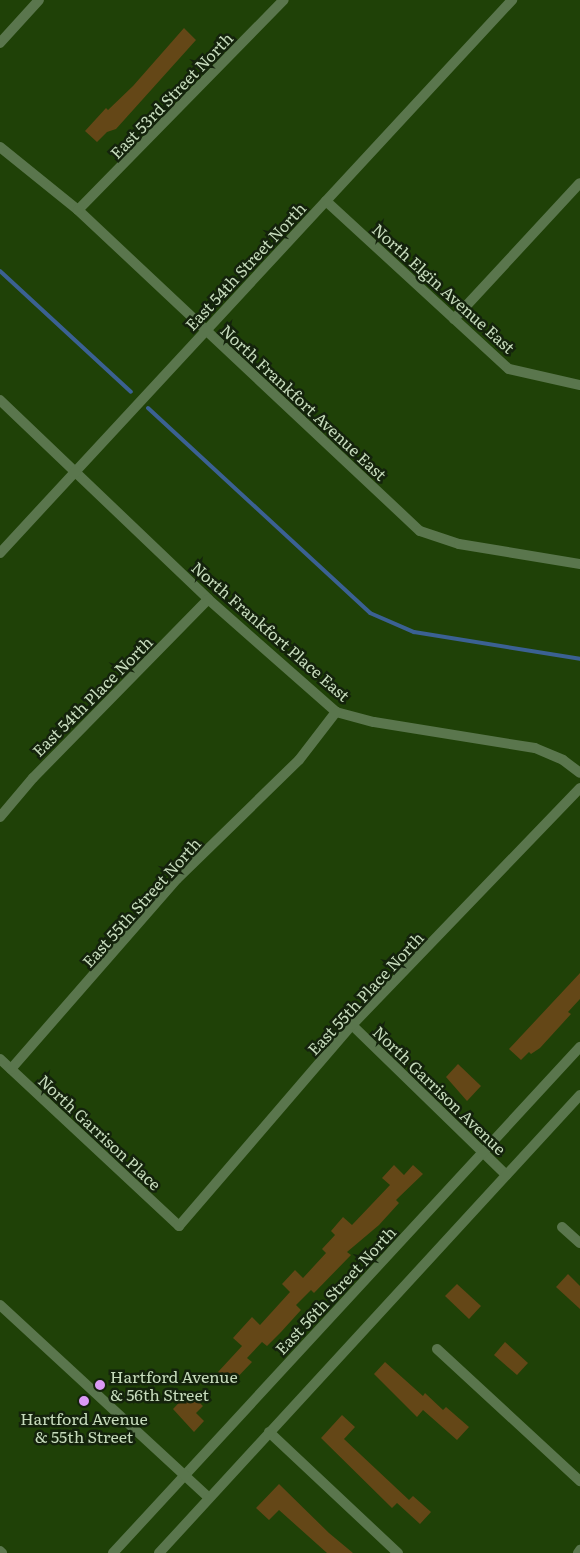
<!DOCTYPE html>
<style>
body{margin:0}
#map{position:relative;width:580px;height:1553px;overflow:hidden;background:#1f4107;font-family:Literata,serif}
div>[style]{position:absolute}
.stream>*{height:4px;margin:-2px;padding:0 2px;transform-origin:2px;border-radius:2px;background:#3b6193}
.building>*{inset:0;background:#644717}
.minor>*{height:10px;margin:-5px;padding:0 5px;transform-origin:5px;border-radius:5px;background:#5a764d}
.tertiary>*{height:10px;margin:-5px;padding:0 5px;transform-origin:5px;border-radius:5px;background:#5a764d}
.dots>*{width:14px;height:14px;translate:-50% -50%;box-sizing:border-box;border:2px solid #14230c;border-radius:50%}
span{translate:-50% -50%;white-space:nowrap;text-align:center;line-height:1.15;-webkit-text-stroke:5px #14230c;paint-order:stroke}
.street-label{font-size:16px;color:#c6dbbc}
.poi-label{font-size:16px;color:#c6dbbc}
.left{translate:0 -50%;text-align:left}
</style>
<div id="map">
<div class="stream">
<div style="left:0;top:271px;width:178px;rotate:42.7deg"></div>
<div style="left:148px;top:408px;width:302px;rotate:42.7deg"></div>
<div style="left:370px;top:613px;width:48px;rotate:23.4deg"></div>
<div style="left:414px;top:632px;width:168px;rotate:9.2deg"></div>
</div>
<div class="building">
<div style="clip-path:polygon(184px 28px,196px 40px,116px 129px,107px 132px,97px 142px,85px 131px,106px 108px,108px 110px,133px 86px)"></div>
<div style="clip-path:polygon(580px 973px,580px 999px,568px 1012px,571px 1014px,540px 1048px,531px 1054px,529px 1052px,521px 1060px,509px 1049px)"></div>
<div style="clip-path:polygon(458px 1064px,481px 1086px,467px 1101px,446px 1077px)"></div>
<div style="clip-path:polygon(394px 1165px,404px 1175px,413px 1165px,423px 1174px,396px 1200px,399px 1203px,379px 1225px,347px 1252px,351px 1255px,314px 1293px,311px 1290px,296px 1305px,301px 1310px,281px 1332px,267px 1346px,262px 1342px,247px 1358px,252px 1362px,231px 1384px,218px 1372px,242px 1346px,233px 1338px,252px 1317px,260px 1325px,290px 1292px,282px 1284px,295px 1270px,303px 1278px,326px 1253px,322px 1249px,335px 1235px,331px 1231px,343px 1217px,352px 1225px,390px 1185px,382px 1178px)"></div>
<div style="clip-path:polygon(568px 1274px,580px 1286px,580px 1309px,556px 1287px)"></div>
<div style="clip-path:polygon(457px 1284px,481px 1306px,469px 1319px,445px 1296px)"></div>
<div style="clip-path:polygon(505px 1342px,528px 1363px,517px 1375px,494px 1355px)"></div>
<div style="clip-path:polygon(385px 1362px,423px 1396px,425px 1393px,443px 1410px,446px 1407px,469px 1427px,457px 1440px,423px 1410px,417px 1417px,374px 1374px)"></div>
<div style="clip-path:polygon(189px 1392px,203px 1406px,196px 1413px,204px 1421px,194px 1432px,173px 1409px)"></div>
<div style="clip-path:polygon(342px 1415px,355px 1427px,344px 1439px,409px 1500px,413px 1496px,431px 1512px,420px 1524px,397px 1503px,392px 1508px,321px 1438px)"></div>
<div style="clip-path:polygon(279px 1484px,329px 1533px,353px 1553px,327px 1553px,279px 1510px,269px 1520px,256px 1508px)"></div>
</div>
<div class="minor">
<div style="left:0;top:43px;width:58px;rotate:-47.8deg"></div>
<div style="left:0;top:147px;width:100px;rotate:38.9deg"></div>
<div style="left:78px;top:210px;width:469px;rotate:43.2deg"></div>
<div style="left:420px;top:531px;width:41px;rotate:18.4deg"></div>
<div style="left:459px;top:544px;width:123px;rotate:9.4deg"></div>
<div style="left:326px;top:201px;width:248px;rotate:42.6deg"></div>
<div style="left:509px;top:369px;width:73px;rotate:12.7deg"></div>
<div style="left:78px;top:210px;width:294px;rotate:-45.6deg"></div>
<div style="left:454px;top:319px;width:185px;rotate:-47.2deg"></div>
<div style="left:0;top:400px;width:288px;rotate:43.7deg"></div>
<div style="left:208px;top:599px;width:171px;rotate:41.4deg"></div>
<div style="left:336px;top:712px;width:39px;rotate:15deg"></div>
<div style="left:374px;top:722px;width:163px;rotate:9.2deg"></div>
<div style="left:535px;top:748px;width:30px;rotate:23deg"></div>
<div style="left:563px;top:760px;width:21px;rotate:37deg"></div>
<div style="left:0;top:553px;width:754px;rotate:-47.2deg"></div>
<div style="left:0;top:817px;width:51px;rotate:-49.8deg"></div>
<div style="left:33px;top:778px;width:250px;rotate:-45.6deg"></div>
<div style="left:352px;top:1025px;width:215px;rotate:44.2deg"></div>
<div style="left:0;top:1059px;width:245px;rotate:43deg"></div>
<div style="left:179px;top:1226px;width:265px;rotate:-49.3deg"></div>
<div style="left:352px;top:1025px;width:329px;rotate:-46.1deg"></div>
<div style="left:11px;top:1069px;width:252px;rotate:-48.9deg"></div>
<div style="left:177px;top:879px;width:170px;rotate:-44.3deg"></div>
<div style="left:299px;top:760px;width:61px;rotate:-52.4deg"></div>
<div style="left:562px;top:1227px;width:24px;rotate:42deg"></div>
<div style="left:437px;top:1349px;width:195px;rotate:42.7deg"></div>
<div style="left:269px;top:1432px;width:177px;rotate:43.2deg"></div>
<div style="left:0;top:1551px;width:3px;rotate:45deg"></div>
<div style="left:113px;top:1553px;width:689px;rotate:-47.3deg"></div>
<div style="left:578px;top:1553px;width:4px;rotate:-56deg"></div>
</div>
<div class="tertiary">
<div style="left:0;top:1305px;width:284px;rotate:42.7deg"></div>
<div style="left:159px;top:1553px;width:622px;rotate:-47.41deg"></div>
</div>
<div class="dots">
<div style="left:100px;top:1385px;background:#db99f5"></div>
<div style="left:84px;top:1401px;background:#db99f5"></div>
</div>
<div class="street-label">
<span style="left:171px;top:95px;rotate:-46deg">East 53rd Street North</span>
<span style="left:245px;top:266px;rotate:-47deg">East 54th Street North</span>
<span style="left:444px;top:288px;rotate:42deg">North Elgin Avenue East</span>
<span style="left:304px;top:402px;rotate:43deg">North Frankfort Avenue East</span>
<span style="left:271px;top:631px;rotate:41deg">North Frankfort Place East</span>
<span style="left:92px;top:696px;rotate:-45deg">East 54th Place North</span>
<span style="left:141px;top:902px;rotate:-48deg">East 55th Street North</span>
<span style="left:365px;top:993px;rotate:-47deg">East 55th Place North</span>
<span style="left:440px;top:1090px;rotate:44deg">North Garrison Avenue</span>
<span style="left:100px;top:1132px;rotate:43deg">North Garrison Place</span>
<span style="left:335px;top:1290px;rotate:-47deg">East 56th Street North</span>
</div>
<div class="poi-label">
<span class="left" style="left:110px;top:1385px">Hartford Avenue<br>&amp; 56th Street</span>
<span style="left:84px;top:1427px">Hartford Avenue<br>&amp; 55th Street</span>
</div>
</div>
